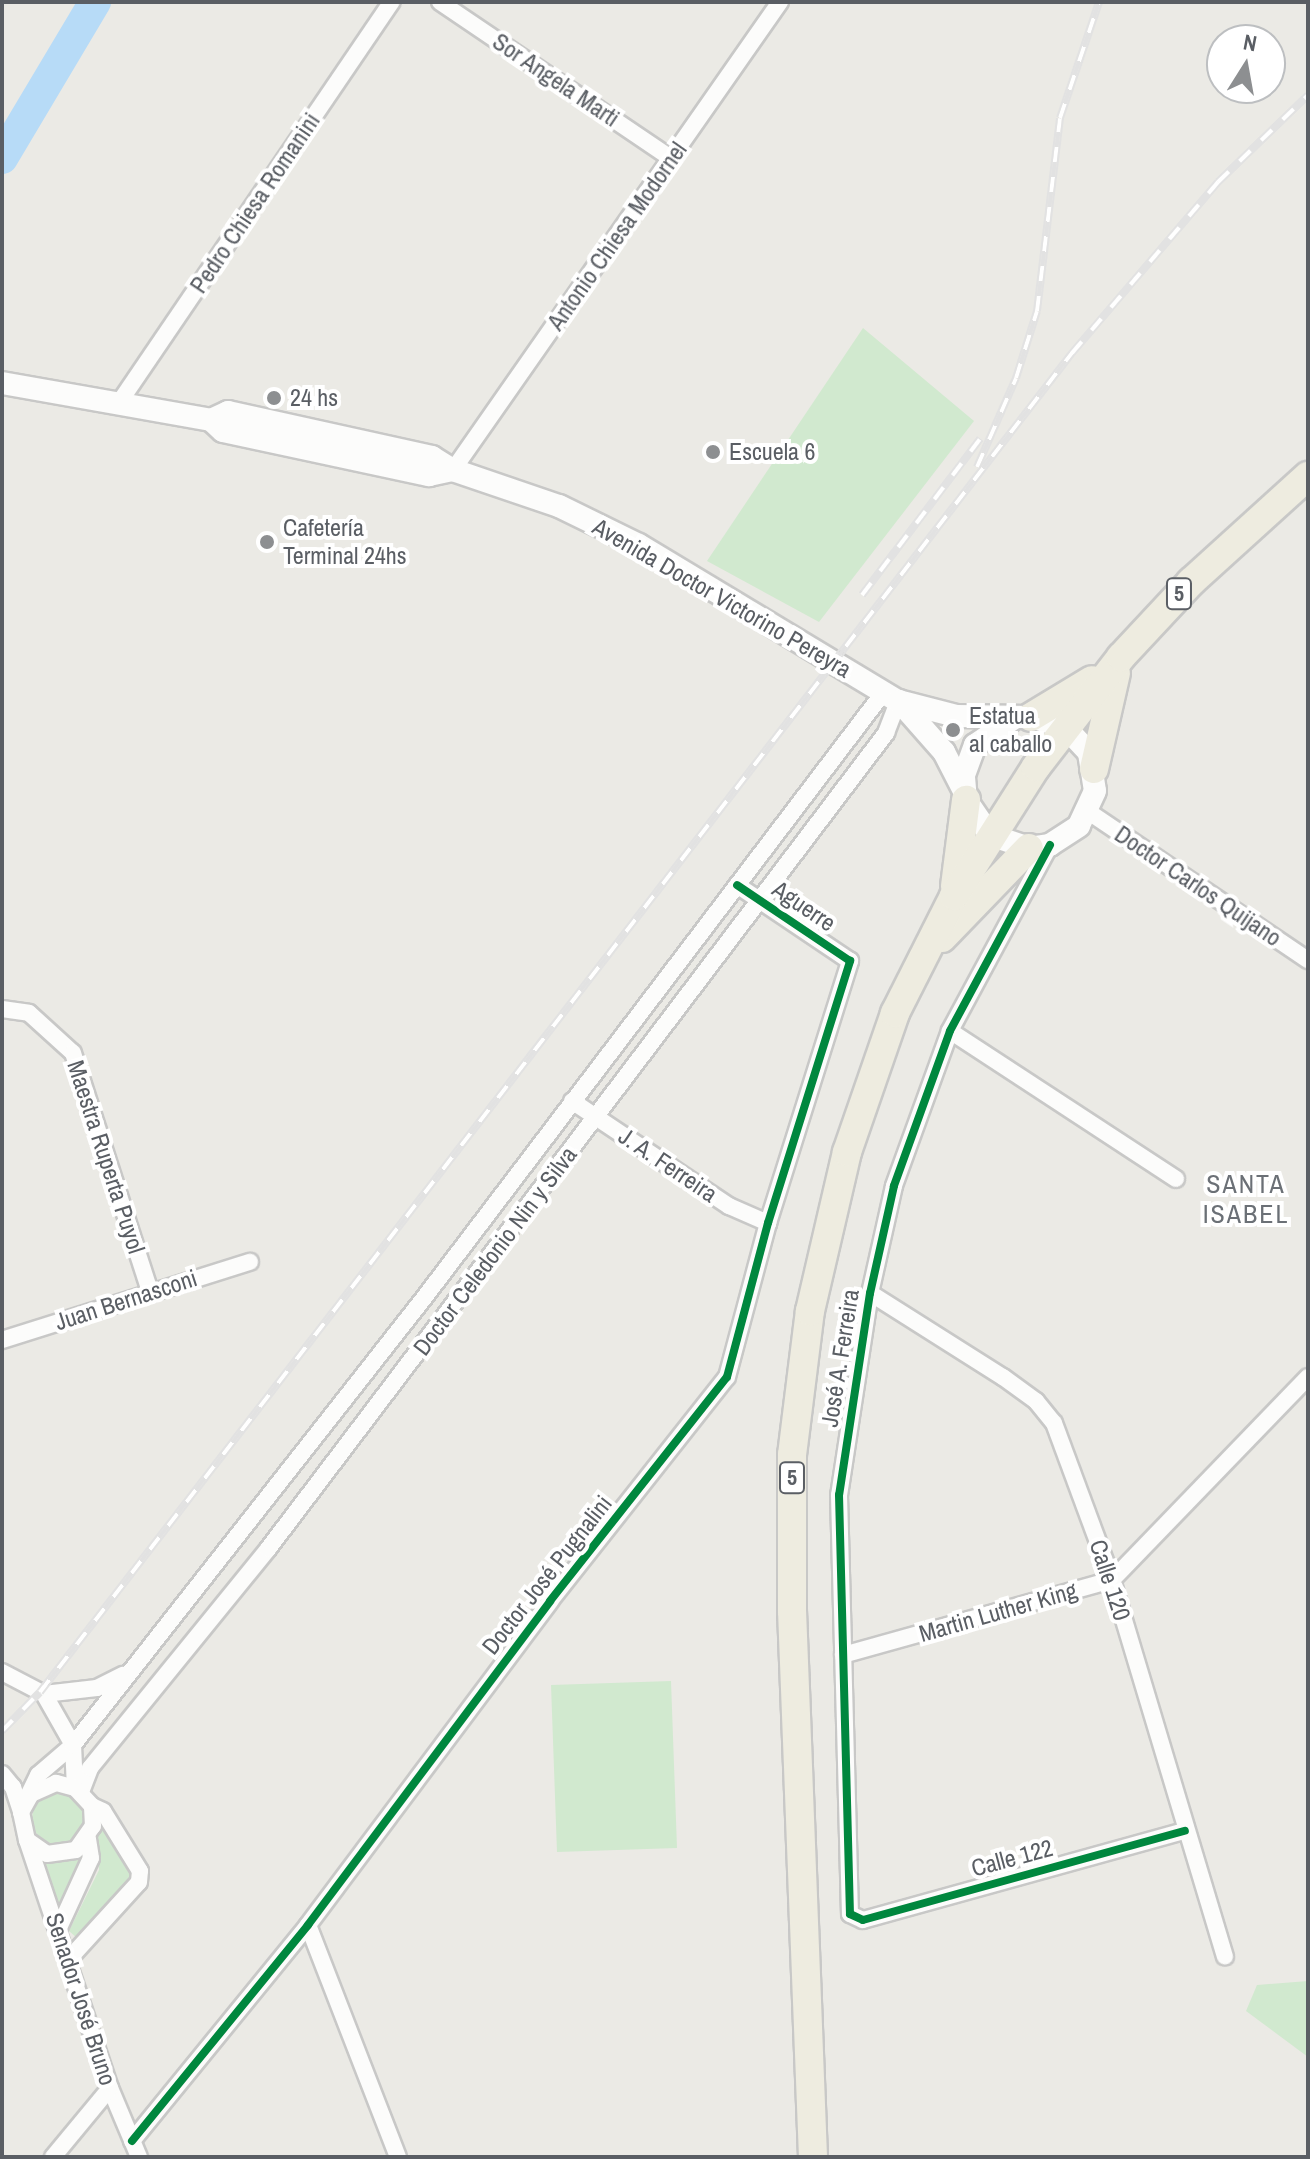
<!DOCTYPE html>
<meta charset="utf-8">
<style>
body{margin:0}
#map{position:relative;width:1310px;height:2159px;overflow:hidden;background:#ebeae5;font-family:"Archivo Narrow",sans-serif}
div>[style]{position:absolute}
.green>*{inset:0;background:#d1e9cf}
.round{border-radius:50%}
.river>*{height:32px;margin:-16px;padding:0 16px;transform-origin:16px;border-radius:16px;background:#b7dbf7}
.roads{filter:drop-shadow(2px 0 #c8c8c7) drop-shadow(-2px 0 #c8c8c7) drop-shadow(0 2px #c8c8c7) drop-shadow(0 -2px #c8c8c7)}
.street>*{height:16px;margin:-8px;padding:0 8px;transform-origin:8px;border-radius:8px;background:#fcfcfb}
.secondary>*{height:22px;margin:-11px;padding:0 11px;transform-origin:11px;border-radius:11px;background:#fcfcfb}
.highway>*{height:28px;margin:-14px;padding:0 14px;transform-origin:14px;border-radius:14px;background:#eeece0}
.rail>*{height:8px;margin-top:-4px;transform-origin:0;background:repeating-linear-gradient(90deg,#fff 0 15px,#e2e2e2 0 30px);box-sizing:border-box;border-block:2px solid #e2e2e2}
.cycleway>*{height:8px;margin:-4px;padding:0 4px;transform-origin:4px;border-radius:4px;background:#00873e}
.dots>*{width:22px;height:22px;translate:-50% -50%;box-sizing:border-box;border:4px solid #fff;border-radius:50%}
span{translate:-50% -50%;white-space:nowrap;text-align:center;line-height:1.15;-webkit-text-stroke:8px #fff;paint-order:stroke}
.shield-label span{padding:2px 6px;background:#fff;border:2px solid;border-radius:6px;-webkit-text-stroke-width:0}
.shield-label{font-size:22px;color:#5a5e64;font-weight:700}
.street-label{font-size:24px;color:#5a5e64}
.poi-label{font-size:24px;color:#5a5e64}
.left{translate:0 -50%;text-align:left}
.neighbourhood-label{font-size:26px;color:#6b7076;letter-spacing:2px}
.frame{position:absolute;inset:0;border:4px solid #5a5e64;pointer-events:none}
.north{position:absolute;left:1206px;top:24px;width:80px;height:80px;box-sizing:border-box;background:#fff;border:2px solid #bdbfc1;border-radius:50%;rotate:11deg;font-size:22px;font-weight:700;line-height:32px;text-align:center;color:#5a5e64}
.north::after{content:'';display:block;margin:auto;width:28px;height:36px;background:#8d8f91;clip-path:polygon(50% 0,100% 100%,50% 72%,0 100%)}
</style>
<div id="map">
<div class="green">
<div style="clip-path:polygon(863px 328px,974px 421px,819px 622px,707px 561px)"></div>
<div style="clip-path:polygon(671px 1681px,677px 1848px,557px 1852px,551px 1685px)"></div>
<div class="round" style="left:32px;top:1793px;width:52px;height:52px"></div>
<div style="clip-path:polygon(96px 1815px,132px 1873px,132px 1883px,77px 1938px,69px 1931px,99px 1870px)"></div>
<div style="clip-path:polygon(77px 1859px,81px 1862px,60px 1914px,44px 1862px)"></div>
<div style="clip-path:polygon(1308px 1981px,1308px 2057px,1246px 2011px,1257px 1985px)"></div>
</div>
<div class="river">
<div style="left:2px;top:158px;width:182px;rotate:-59.2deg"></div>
</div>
<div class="roads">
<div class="street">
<div style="left:440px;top:2px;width:280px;rotate:34.1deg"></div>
<div style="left:119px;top:403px;width:485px;rotate:-55.8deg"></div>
<div style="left:453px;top:470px;width:571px;rotate:-55.06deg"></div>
<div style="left:1089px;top:812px;width:264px;rotate:34.1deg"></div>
<div style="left:1050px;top:845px;width:211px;rotate:118.3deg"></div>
<div style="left:950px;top:1031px;width:165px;rotate:109.9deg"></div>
<div style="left:894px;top:1186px;width:110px;rotate:102.6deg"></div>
<div style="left:870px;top:1293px;width:204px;rotate:98.7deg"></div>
<div style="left:839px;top:1495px;width:419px;rotate:88.5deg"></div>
<div style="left:850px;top:1914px;width:14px;rotate:25deg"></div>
<div style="left:863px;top:1920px;width:334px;rotate:-15.5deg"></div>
<div style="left:2px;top:1009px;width:27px;rotate:8deg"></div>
<div style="left:29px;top:1013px;width:59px;rotate:42.3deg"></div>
<div style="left:73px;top:1053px;width:250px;rotate:72.1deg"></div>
<div style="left:950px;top:1031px;width:270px;rotate:33.2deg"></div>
<div style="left:572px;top:1101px;width:189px;rotate:33.8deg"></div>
<div style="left:729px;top:1206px;width:43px;rotate:23.6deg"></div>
<div style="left:870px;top:1293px;width:157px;rotate:32.3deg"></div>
<div style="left:1003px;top:1377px;width:41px;rotate:36deg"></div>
<div style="left:1036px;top:1401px;width:28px;rotate:51deg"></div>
<div style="left:1054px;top:1423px;width:167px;rotate:69.7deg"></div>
<div style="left:1112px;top:1580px;width:393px;rotate:73.3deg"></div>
<div style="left:2px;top:1340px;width:260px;rotate:-17.5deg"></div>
<div style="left:843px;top:1655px;width:279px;rotate:-15.6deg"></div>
<div style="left:1112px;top:1580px;width:282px;rotate:-46deg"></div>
<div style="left:2px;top:1672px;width:47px;rotate:27.6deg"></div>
<div style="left:44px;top:1694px;width:59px;rotate:60.4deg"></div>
<div style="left:73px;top:1745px;width:43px;rotate:87.3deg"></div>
<div style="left:44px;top:1694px;width:53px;rotate:-6.5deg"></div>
<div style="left:97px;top:1688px;width:29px;rotate:-27deg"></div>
<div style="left:2px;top:1774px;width:17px;rotate:50deg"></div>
<div style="left:13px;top:1787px;width:26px;rotate:72deg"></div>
<div style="left:81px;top:1792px;width:26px;rotate:-69deg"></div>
<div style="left:90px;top:1768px;width:282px;rotate:-50.9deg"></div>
<div style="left:268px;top:1549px;width:1024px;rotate:-52.86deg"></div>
<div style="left:886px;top:733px;width:34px;rotate:-69deg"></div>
<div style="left:26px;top:1800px;width:28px;rotate:-64deg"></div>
<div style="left:38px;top:1775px;width:46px;rotate:-40.6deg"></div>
<div style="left:73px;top:1745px;width:568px;rotate:-51.86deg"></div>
<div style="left:424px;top:1298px;width:759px;rotate:-52.81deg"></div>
<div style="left:27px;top:1840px;width:24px;rotate:35deg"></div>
<div style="left:47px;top:1854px;width:29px;rotate:-8deg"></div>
<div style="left:76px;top:1850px;width:29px;rotate:-55deg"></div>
<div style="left:93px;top:1826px;width:20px;rotate:-93deg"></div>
<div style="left:92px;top:1806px;width:25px;rotate:-133deg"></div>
<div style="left:75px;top:1788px;width:20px;rotate:-165deg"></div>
<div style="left:56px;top:1783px;width:27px;rotate:156deg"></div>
<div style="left:31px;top:1794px;width:21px;rotate:119deg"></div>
<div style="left:21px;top:1812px;width:29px;rotate:78deg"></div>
<div style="left:27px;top:1840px;width:262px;rotate:71.5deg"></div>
<div style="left:110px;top:2088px;width:75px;rotate:67.2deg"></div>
<div style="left:308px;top:1925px;width:249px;rotate:68.8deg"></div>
<div style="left:58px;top:1930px;width:79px;rotate:-65.4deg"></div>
<div style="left:91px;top:1858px;width:20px;rotate:-99deg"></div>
<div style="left:68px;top:1960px;width:105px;rotate:-47.7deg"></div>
<div style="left:139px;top:1882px;width:11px;rotate:-85deg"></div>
<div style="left:140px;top:1871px;width:70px;rotate:-121.7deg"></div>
<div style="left:103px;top:1811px;width:12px;rotate:-156deg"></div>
<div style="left:132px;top:2141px;width:279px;rotate:-50.8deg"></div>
<div style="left:308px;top:1925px;width:404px;rotate:-53.2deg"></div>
<div style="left:550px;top:1601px;width:285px;rotate:-51.7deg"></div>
<div style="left:727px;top:1377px;width:159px;rotate:-75.1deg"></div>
<div style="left:768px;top:1223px;width:275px;rotate:-72.6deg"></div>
<div style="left:850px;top:961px;width:136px;rotate:-146.1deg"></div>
<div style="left:53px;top:2157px;width:89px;rotate:-50.4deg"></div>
</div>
<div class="secondary">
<div style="left:2px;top:383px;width:212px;rotate:10deg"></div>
<div style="left:211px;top:420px;width:16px;rotate:43deg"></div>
<div style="left:223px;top:431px;width:211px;rotate:12.1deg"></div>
<div style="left:429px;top:475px;width:25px;rotate:-12deg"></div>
<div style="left:211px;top:420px;width:19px;rotate:-25deg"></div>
<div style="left:228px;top:412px;width:209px;rotate:12.4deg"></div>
<div style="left:432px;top:457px;width:25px;rotate:32deg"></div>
<div style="left:453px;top:470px;width:112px;rotate:18.8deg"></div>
<div style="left:559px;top:506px;width:89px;rotate:26deg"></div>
<div style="left:639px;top:545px;width:302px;rotate:31.1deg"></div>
<div style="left:898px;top:701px;width:60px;rotate:14.5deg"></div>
<div style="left:956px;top:716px;width:75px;rotate:0.8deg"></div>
<div style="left:1031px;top:717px;width:37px;rotate:17deg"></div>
<div style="left:1066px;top:728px;width:34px;rotate:47deg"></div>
<div style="left:1089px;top:753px;width:38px;rotate:81deg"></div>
<div style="left:1095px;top:791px;width:38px;rotate:115deg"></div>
<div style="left:1079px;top:826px;width:35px;rotate:147deg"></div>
<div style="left:1050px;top:845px;width:21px;rotate:172deg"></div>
<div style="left:1029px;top:848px;width:41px;rotate:-161.6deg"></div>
<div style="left:990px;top:835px;width:42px;rotate:-124.4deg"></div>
<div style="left:966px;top:800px;width:25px;rotate:-95deg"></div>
<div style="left:964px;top:775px;width:32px;rotate:-70deg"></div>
<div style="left:975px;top:745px;width:46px;rotate:-34.4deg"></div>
<div style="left:899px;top:701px;width:68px;rotate:48.6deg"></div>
<div style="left:944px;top:752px;width:42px;rotate:62.8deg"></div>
</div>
<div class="highway">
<div style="left:1031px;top:717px;width:71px;rotate:-31.2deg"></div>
<div style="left:1094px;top:769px;width:98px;rotate:-77.1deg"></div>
<div style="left:955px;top:886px;width:87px;rotate:-82.7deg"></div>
<div style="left:942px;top:938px;width:125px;rotate:-46deg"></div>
<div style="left:813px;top:2157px;width:546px;rotate:-92.2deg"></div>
<div style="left:792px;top:1611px;width:156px;rotate:-90deg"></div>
<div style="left:792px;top:1455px;width:145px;rotate:-82.9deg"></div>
<div style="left:810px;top:1311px;width:163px;rotate:-76.9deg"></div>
<div style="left:847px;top:1152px;width:147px;rotate:-70.9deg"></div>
<div style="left:895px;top:1013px;width:131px;rotate:-63.2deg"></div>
<div style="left:954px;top:896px;width:153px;rotate:-57.6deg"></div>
<div style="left:1036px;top:767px;width:139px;rotate:-52.3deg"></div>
<div style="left:1121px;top:657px;width:103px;rotate:-47deg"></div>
<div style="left:1191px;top:582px;width:158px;rotate:-42.2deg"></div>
</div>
</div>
<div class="rail">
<div style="left:977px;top:467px;width:97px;rotate:-66.3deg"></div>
<div style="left:1016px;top:378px;width:70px;rotate:-72.6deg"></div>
<div style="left:1037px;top:311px;width:194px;rotate:-83.2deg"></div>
<div style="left:1060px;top:118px;width:122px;rotate:-71.4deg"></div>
<div style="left:862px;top:595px;width:196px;rotate:-52.9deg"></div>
<div style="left:2px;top:1731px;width:54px;rotate:-45.7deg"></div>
<div style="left:40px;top:1692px;width:1691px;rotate:-52.38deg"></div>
<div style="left:1072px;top:353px;width:225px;rotate:-49.5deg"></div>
<div style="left:1218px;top:182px;width:125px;rotate:-44deg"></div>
</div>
<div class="cycleway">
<div style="left:1050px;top:845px;width:211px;rotate:118.3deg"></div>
<div style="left:950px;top:1031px;width:165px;rotate:109.9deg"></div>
<div style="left:894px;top:1186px;width:110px;rotate:102.6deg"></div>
<div style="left:870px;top:1293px;width:204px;rotate:98.7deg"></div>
<div style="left:839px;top:1495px;width:419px;rotate:88.5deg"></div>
<div style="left:850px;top:1914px;width:14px;rotate:25deg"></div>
<div style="left:863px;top:1920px;width:334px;rotate:-15.5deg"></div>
<div style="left:132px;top:2141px;width:279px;rotate:-50.8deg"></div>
<div style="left:308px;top:1925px;width:404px;rotate:-53.2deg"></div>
<div style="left:550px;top:1601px;width:285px;rotate:-51.7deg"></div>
<div style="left:727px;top:1377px;width:159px;rotate:-75.1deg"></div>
<div style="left:768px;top:1223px;width:275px;rotate:-72.6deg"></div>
<div style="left:850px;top:961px;width:136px;rotate:-146.1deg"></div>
</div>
<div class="dots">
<div style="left:274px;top:398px;background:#8d8f91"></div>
<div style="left:713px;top:452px;background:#8d8f91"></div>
<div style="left:267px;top:542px;background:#8d8f91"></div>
<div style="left:953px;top:730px;background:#8d8f91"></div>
</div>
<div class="shield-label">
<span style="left:1179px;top:594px">5</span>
<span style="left:792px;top:1478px">5</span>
</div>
<div class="street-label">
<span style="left:556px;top:80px;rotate:34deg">Sor Angela Marti</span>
<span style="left:255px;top:203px;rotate:-56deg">Pedro Chiesa Romanini</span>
<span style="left:617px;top:236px;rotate:-55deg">Antonio Chiesa Modornel</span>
<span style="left:722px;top:598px;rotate:30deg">Avenida Doctor Victorino Pereyra</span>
<span style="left:1198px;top:886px;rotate:34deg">Doctor Carlos Quijano</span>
<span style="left:804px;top:906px;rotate:34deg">Aguerre</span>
<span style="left:106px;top:1157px;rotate:72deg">Maestra Ruperta Puyol</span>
<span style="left:668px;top:1165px;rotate:34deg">J. A. Ferreira</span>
<span style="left:495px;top:1251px;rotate:-53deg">Doctor Celedonio Nin y Silva</span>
<span style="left:126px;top:1300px;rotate:-18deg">Juan Bernasconi</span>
<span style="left:840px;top:1358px;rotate:-81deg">José A. Ferreira</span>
<span style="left:547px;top:1575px;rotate:-52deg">Doctor José Pugnalini</span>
<span style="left:1110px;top:1580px;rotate:72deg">Calle 120</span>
<span style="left:998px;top:1612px;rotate:-16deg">Martin Luther King</span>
<span style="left:1012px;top:1858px;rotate:-15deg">Calle 122</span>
<span style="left:81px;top:1999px;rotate:72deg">Senador José Bruno</span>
</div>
<div class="poi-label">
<span class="left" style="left:290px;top:398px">24 hs</span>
<span class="left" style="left:729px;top:452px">Escuela 6</span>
<span class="left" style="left:283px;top:542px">Cafetería<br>Terminal 24hs</span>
<span class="left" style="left:969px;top:730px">Estatua<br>al caballo</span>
</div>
<div class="neighbourhood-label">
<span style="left:1246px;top:1199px">SANTA<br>ISABEL</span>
</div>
<div class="frame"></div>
<div class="north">N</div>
</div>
